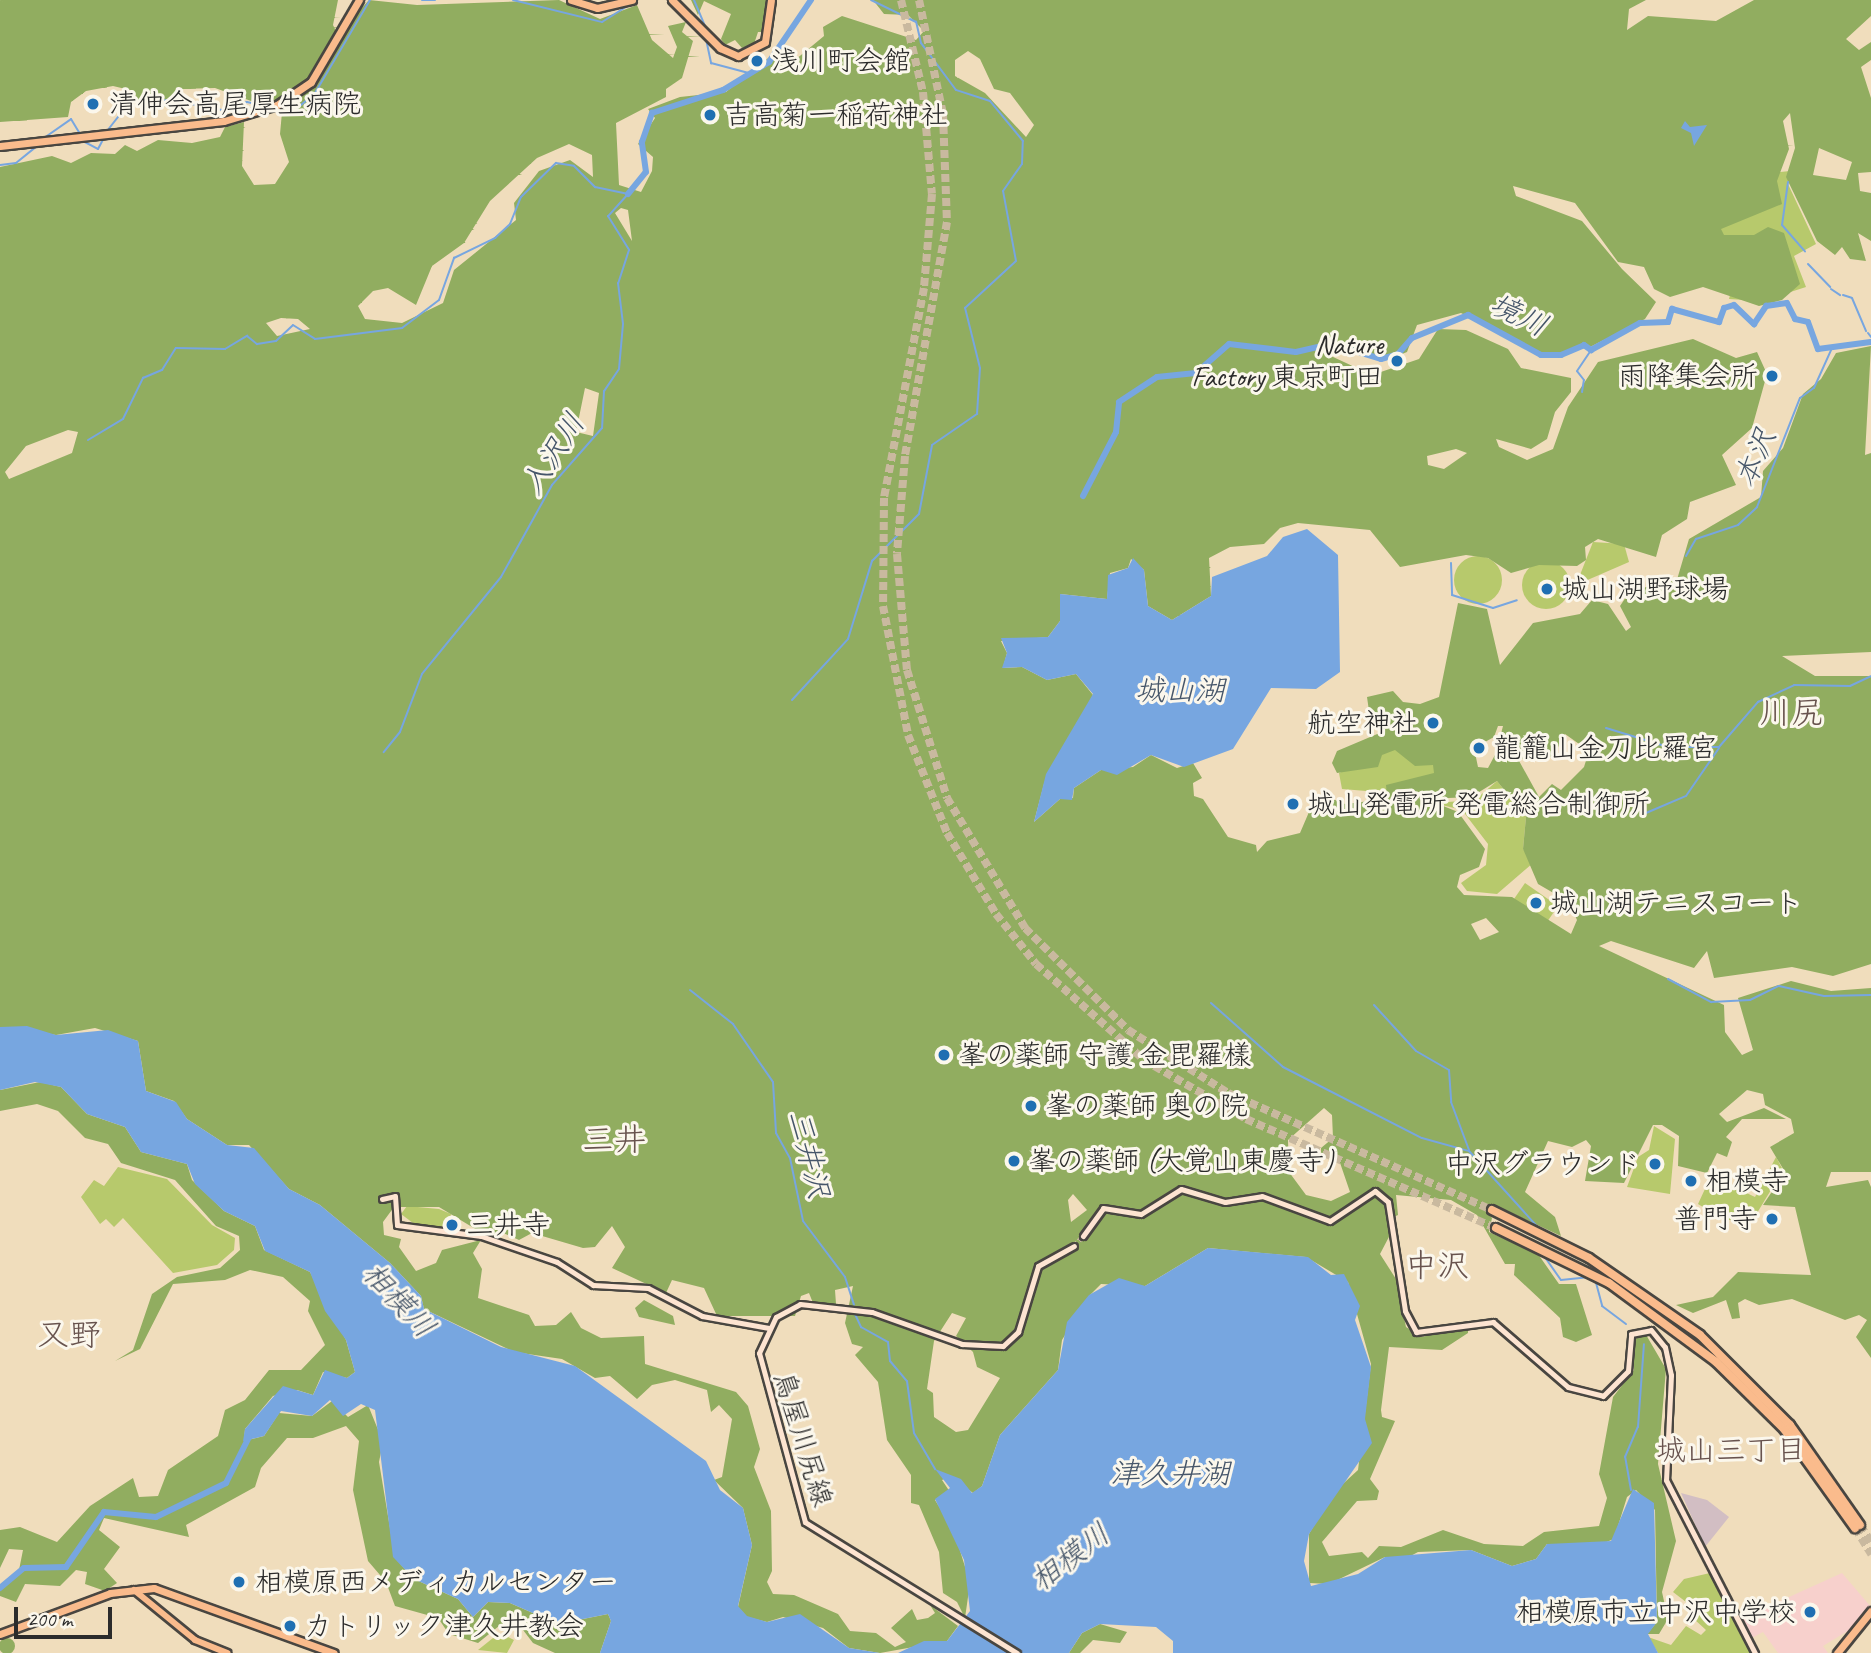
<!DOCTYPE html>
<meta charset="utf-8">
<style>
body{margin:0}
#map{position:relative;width:1871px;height:1653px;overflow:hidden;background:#f0ddbc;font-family:Caveat,"Klee One",sans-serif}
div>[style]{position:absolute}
.built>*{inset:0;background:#f7d0cc}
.industrial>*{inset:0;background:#d2bec3}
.green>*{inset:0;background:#b7c96c}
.round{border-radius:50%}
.forest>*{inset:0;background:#91ad60}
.water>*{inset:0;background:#77a6e0}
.stream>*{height:2px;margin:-1px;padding:0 1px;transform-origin:1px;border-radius:1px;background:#77a6e0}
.river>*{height:6px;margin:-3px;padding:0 3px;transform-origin:3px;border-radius:3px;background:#77a6e0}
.secondary-tunnel>*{height:5px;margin-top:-2.5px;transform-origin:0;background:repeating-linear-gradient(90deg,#c9b99f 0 5px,transparent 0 7.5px)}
.motorway-tunnel>*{height:8px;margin-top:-4px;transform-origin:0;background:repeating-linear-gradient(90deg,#c9b99f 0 8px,transparent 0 12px)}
.roads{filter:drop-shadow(2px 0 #494641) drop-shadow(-2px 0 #494641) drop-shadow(0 2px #494641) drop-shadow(0 -2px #494641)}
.secondary>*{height:5px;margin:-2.5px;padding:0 2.5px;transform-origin:2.5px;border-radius:2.5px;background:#fde4d1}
.primary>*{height:6px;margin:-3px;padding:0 3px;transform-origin:3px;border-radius:3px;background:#fabb8c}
.trunk>*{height:7px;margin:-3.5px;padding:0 3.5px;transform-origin:3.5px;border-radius:3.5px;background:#fabb8c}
.motorway>*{height:8px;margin:-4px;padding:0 4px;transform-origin:4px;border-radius:4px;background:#fabb8c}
.dots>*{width:19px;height:19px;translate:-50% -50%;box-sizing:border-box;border:4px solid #fbf7ec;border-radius:50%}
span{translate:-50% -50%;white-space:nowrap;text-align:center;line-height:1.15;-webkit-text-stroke:6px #fbf7ec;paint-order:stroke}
.poi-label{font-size:28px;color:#2b2b2b}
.left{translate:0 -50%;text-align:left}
.right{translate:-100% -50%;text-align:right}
.street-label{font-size:28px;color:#2b2b2b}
.water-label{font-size:30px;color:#46566a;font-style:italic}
.neighbourhood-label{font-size:30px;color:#68534e}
.quarter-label{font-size:32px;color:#68534e}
.scale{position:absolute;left:14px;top:1607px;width:98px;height:32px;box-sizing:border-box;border:4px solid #2b2b2b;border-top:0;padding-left:9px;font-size:21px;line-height:24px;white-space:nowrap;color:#2b2b2b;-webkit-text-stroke:5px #fbf7ec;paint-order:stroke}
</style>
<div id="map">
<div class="built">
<div style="clip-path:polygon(1842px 1573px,1871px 1607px,1854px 1627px,1823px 1646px,1828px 1653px,1778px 1653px,1763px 1632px,1750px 1639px,1743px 1618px)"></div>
</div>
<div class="industrial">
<div style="clip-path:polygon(1681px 1493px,1707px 1500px,1729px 1517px,1705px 1547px)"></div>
</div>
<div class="green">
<div style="clip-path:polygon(1790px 171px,1788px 184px,1816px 244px,1794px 256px,1806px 287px,1762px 301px,1729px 299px,1734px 279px,1669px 184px)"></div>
<div style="clip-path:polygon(1593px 542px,1624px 544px,1629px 562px,1576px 585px)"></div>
<div class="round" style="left:1454px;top:556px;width:48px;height:48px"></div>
<div class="round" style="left:1522px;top:561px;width:48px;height:48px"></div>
<div style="clip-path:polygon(1396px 748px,1467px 769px,1391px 793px,1342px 789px,1339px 773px)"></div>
<div style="clip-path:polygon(1497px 781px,1526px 817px,1523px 849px,1533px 863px,1497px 894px,1467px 891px,1461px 883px,1486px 865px,1488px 844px,1462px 810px,1434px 803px,1475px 800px)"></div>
<div style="clip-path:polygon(1525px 883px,1558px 906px,1547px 922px,1514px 899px)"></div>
<div style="clip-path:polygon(1654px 1126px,1675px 1139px,1670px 1194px,1627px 1187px,1638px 1157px,1649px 1150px)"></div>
<div style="clip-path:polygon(1776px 1157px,1783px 1170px,1751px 1223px,1722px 1219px,1698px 1204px,1711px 1176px,1755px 1197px)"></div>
<div style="clip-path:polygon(118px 1167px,167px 1179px,212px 1225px,235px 1238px,234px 1250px,217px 1265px,173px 1273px,123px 1218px,114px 1227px,106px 1219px,100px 1224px,81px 1197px,94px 1180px,104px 1186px)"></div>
<div style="clip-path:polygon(407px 1206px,439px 1209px,451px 1214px,450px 1220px,441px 1227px,417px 1226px,401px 1214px)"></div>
<div style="clip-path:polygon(1710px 1573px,1753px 1653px,1658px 1653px,1648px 1637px,1671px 1645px,1686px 1626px,1701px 1635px,1706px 1630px,1694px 1619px,1699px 1612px,1673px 1592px,1684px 1579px)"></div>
<div style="clip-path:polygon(508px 1637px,514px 1640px,507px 1653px,478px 1650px,493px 1638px)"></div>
</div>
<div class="forest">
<div style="clip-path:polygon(evenodd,0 0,338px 0,333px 25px,338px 35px,369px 0,417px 5px,559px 0,600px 19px,637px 5px,652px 40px,673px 58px,677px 47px,668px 26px,686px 22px,682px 32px,693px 41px,682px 78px,666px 89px,666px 97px,616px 123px,619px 185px,641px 192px,652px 171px,653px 157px,638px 144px,655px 118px,648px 109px,680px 97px,726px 92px,772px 55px,795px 60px,824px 36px,823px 27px,842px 16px,916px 40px,924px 31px,908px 15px,884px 14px,873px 0,1646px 0,1629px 9px,1627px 30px,1648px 16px,1716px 21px,1754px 0,1871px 0,1871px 16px,1846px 39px,1859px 50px,1871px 42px,1871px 60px,1861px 67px,1871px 98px,1871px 172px,1858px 173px,1860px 191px,1871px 193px,1871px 241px,1858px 233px,1866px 261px,1850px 259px,1842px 247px,1835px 255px,1817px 241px,1786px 177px,1795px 148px,1790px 113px,1783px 121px,1789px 149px,1777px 181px,1782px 204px,1721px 229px,1724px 235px,1754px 235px,1768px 227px,1784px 233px,1800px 284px,1782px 300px,1759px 306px,1703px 287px,1670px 297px,1654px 289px,1644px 267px,1618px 262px,1575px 203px,1513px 186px,1516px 196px,1582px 221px,1622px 269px,1656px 302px,1645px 319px,1592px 346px,1549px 357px,1461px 313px,1417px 325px,1407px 352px,1392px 358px,1323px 345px,1318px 350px,1372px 375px,1419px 359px,1438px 329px,1466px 330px,1508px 349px,1521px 368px,1571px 378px,1571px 392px,1555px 412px,1547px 439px,1531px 449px,1496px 439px,1499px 447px,1527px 460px,1553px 449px,1568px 407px,1598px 362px,1693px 339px,1736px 358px,1757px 352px,1767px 374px,1752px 428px,1722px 455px,1736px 485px,1690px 502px,1687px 519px,1662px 535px,1656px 557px,1598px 539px,1585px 547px,1586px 560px,1577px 566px,1539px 565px,1511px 573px,1488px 558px,1466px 555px,1400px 567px,1370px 530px,1298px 523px,1280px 528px,1264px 544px,1230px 547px,1209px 558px,1211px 596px,1172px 620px,1148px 606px,1144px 570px,1131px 559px,1128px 568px,1110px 573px,1107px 599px,1060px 594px,1060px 621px,1048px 637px,1001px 641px,1007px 653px,1003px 668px,1022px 667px,1047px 680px,1076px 674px,1093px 695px,1044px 784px,1034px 822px,1060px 799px,1073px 798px,1074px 788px,1101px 770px,1133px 767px,1151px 755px,1177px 768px,1193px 763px,1202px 778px,1193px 783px,1194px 796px,1203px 799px,1228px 837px,1256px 845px,1257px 852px,1267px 841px,1300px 833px,1309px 812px,1328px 797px,1345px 804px,1378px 800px,1387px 798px,1386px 785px,1434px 773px,1433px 765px,1415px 766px,1395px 750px,1382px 755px,1378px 767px,1337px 773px,1332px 763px,1337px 751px,1382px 732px,1371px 725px,1367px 697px,1393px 691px,1403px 702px,1420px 704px,1439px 697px,1458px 603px,1487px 609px,1500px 665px,1533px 623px,1580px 614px,1592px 600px,1608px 604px,1626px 631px,1631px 627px,1620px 606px,1626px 597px,1664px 578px,1676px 583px,1689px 539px,1761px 497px,1763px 471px,1783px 448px,1803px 394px,1821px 379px,1836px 353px,1871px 346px,1865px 455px,1871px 453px,1871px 652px,1782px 656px,1815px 676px,1871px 676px,1871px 964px,1833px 976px,1792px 967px,1714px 978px,1707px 951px,1694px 968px,1611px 941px,1599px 946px,1724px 1005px,1725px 1032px,1742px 1055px,1753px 1050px,1738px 998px,1791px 981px,1831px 991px,1871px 988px,1871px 1172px,1831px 1172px,1826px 1187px,1868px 1180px,1871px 1187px,1871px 1358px,1856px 1337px,1867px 1320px,1859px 1315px,1845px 1320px,1792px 1299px,1759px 1305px,1745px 1299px,1738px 1303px,1740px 1318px,1732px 1319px,1726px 1300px,1693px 1313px,1676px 1305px,1713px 1297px,1738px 1272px,1811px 1275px,1795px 1207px,1763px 1205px,1785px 1172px,1770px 1147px,1794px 1133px,1791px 1119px,1765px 1105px,1763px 1094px,1747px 1090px,1719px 1114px,1727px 1122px,1764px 1108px,1786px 1119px,1742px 1119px,1726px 1137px,1732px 1142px,1727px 1157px,1717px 1153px,1707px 1173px,1678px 1166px,1679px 1136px,1662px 1125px,1653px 1125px,1624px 1183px,1585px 1181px,1591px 1146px,1586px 1140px,1572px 1147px,1548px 1141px,1525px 1192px,1555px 1217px,1561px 1236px,1492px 1204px,1485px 1210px,1492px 1218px,1489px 1232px,1538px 1254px,1559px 1284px,1576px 1284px,1592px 1335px,1576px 1342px,1563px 1337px,1560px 1318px,1514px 1275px,1515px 1264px,1505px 1264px,1477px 1215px,1451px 1200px,1396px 1195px,1398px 1215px,1389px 1219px,1391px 1233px,1380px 1254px,1396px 1279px,1406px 1327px,1422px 1337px,1468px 1326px,1468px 1333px,1442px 1350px,1389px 1347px,1381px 1410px,1382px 1417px,1395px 1421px,1370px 1479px,1379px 1491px,1377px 1500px,1357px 1501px,1322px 1542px,1329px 1556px,1362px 1552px,1368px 1558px,1379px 1546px,1401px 1547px,1443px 1530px,1484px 1544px,1523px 1546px,1544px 1532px,1599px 1526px,1607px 1498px,1599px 1474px,1613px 1397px,1634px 1370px,1634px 1340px,1645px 1333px,1666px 1369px,1658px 1464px,1676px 1541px,1662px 1592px,1668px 1619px,1659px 1634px,1647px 1634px,1657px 1622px,1655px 1510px,1636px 1490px,1627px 1497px,1614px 1539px,1601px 1544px,1547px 1544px,1536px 1559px,1512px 1566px,1471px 1550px,1418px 1552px,1405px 1559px,1385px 1557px,1329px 1584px,1309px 1583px,1309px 1534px,1333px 1493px,1358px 1470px,1371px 1364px,1348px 1282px,1306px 1257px,1208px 1248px,1145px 1286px,1101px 1284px,1090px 1295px,1062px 1340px,1058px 1370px,1000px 1435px,982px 1486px,973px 1493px,951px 1476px,942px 1480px,950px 1492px,935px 1500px,954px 1531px,970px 1583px,965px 1618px,957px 1602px,943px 1593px,939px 1552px,919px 1505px,911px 1503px,911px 1475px,887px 1440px,878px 1382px,855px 1355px,863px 1347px,852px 1344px,845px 1323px,853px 1286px,835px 1290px,836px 1304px,813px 1303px,809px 1293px,801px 1296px,795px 1316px,717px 1316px,704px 1288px,672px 1280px,666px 1293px,612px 1268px,625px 1247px,612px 1226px,595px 1247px,583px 1248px,532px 1233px,519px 1240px,501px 1232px,490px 1238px,488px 1230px,482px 1233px,439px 1207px,394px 1207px,383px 1222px,384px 1235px,401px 1239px,399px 1247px,416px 1271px,436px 1263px,442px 1250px,481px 1240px,473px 1253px,482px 1269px,478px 1298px,529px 1315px,535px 1326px,556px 1325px,571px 1312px,581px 1328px,601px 1338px,644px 1336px,645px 1364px,736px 1392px,748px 1406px,760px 1449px,754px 1467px,771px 1511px,772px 1571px,767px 1582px,773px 1594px,794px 1595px,838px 1614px,850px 1631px,876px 1633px,895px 1647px,906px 1642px,891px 1628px,912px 1609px,917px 1620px,928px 1618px,935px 1613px,930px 1605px,958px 1626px,947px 1641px,880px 1653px,849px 1648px,823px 1628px,783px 1617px,767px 1622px,747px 1617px,738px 1607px,752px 1545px,743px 1508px,714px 1480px,722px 1477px,732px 1419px,719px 1405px,711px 1412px,707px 1390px,675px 1380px,652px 1385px,637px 1399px,610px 1376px,595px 1378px,562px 1359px,514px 1352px,424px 1309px,421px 1296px,390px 1263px,320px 1205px,289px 1189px,249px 1145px,227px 1145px,187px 1119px,174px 1101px,146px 1091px,138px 1041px,95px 1028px,56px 1035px,0 1027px,0 167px,52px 156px,71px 163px,91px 153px,115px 154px,125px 145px,137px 151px,158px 140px,192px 143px,220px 137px,225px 127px,244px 122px,242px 166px,254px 185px,275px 184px,289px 162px,280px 134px,282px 112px,215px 88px,179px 89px,170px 106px,141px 111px,134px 91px,113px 86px,86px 91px,71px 102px,68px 117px,0 122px,0 0,968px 51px,980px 59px,994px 89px,1010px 93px,1034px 125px,1026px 137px,985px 93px,955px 76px,955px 60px,968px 51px,0 0,569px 144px,592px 155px,593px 177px,570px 160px,539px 171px,514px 203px,516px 220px,454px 270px,443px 303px,402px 323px,365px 319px,358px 306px,373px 291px,388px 288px,416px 305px,432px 266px,464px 243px,490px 201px,537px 158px,569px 144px,0 0,1819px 148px,1852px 162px,1846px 180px,1813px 175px,1819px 148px,0 0,621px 208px,628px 210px,632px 241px,615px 213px,621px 208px,0 0,281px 318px,298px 319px,310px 329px,277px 336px,266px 323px,281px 318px,0 0,585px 388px,599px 393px,593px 436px,576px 432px,585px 388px,0 0,68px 430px,78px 432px,72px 453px,9px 479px,5px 472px,26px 446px,68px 430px,0 0,1456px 449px,1467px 453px,1444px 469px,1428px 465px,1427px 456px,1456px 449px,0 0,1498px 726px,1503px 726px,1496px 753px,1488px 768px,1478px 767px,1474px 748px,1494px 737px,1498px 726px,0 0,1565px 734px,1589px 751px,1584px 767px,1561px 790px,1552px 784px,1539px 797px,1518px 759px,1553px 757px,1565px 734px,0 0,1497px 781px,1526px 817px,1523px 849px,1538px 884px,1569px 902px,1577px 920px,1571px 934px,1512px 897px,1464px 895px,1457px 887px,1460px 875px,1479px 867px,1485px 849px,1458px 812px,1426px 799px,1471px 797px,1497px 781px,0 0,1486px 918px,1499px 932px,1480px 940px,1471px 924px,1486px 918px,0 0,1324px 1108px,1332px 1115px,1333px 1138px,1321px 1148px,1321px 1159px,1337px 1154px,1350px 1192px,1331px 1201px,1306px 1195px,1289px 1172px,1288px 1140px,1324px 1108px,0 0,1073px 1194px,1087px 1210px,1071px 1222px,1068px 1200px,1073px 1194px,0 0,952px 1313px,966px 1318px,956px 1336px,973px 1352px,977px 1367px,1000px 1378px,968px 1430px,956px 1432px,934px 1417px,933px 1393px,927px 1389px,934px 1341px,952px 1313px)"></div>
<div style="clip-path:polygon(691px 0,766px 0,766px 32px,758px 32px,754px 44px,742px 48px,735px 40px,725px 45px,721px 39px,731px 14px,704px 1px,698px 15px)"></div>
<div style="clip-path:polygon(40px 1082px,61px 1087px,87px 1114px,125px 1127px,141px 1152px,187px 1164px,192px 1180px,224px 1211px,255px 1226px,264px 1250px,310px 1272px,346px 1340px,355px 1372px,347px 1378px,323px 1372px,313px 1395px,297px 1390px,273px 1396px,245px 1429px,244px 1441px,264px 1436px,279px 1413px,312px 1416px,332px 1401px,348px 1417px,368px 1405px,383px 1442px,379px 1462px,395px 1558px,414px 1579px,458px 1599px,473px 1617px,488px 1602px,510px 1603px,558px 1624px,608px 1614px,611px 1621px,600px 1653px,555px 1653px,533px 1643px,520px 1626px,499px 1626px,478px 1643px,449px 1634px,438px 1618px,395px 1606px,386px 1582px,368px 1561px,353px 1490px,359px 1441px,346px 1426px,313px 1438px,287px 1438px,261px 1468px,255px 1487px,186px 1525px,189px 1537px,104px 1518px,99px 1530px,120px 1547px,104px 1569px,117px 1583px,105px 1591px,85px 1584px,87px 1572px,76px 1570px,60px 1586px,25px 1584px,16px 1602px,0 1596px,0 1586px,18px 1575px,23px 1550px,9px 1549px,0 1568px,0 1530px,20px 1527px,57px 1542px,90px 1506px,133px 1478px,139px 1497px,158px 1496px,168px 1470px,218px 1436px,225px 1410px,245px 1400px,269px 1370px,301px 1370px,325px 1345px,308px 1311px,310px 1301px,283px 1277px,250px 1270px,225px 1280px,173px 1284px,140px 1349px,115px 1361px,133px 1350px,152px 1294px,177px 1277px,220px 1268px,240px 1250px,239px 1236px,216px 1226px,175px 1180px,121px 1163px,108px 1144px,85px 1138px,58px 1111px,37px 1104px,0 1111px,0 1090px)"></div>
<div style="clip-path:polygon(644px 1300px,673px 1316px,675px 1325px,639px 1317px,635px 1308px)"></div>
<div style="clip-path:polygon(1100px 1624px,1127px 1632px,1120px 1643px,1093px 1640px,1080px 1653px,1069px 1653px,1082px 1633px)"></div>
<div class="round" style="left:-1px;top:1638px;width:16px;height:16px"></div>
</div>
<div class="water">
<div style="clip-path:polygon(1685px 121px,1690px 127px,1707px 125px,1694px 146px,1691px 133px,1681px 128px)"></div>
<div style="clip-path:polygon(1307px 529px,1338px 555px,1340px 672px,1316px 689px,1271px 688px,1233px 749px,1184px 767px,1151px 755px,1117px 775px,1101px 770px,1074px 788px,1072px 800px,1060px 799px,1034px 822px,1046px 774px,1093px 694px,1076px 674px,1047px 680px,1022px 667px,1002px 668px,1007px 653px,1001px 638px,1048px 637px,1060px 621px,1060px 594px,1107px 599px,1108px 575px,1128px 568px,1133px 558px,1144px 570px,1148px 606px,1172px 620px,1211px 596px,1212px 577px,1267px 556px,1283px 537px)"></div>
<div style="clip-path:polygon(27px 1026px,56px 1035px,108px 1030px,138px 1041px,146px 1091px,176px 1102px,187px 1119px,227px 1145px,254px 1148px,289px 1189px,320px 1205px,390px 1263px,421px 1296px,424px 1309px,501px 1347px,575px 1366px,706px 1461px,720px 1490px,743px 1508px,752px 1545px,738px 1606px,747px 1616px,767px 1622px,800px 1614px,849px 1648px,880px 1653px,600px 1653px,611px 1621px,608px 1614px,558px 1624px,510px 1603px,488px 1602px,473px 1617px,458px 1599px,414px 1579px,393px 1557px,375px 1410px,361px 1404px,343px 1416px,330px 1400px,312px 1416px,281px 1411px,264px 1436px,243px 1441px,245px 1429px,283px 1386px,313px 1395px,325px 1370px,347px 1378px,355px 1372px,346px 1340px,325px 1311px,310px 1272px,265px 1251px,255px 1226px,224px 1211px,195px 1184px,187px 1164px,141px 1152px,125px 1127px,87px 1114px,61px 1087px,35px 1082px,0 1090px,0 1027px)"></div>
<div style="clip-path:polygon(1208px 1248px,1308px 1257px,1331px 1275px,1344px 1274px,1360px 1306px,1355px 1320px,1371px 1367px,1365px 1419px,1372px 1443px,1309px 1534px,1304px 1561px,1311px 1586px,1358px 1574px,1385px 1557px,1471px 1550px,1512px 1566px,1536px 1559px,1547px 1544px,1611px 1541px,1633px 1489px,1654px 1503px,1657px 1622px,1648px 1634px,1658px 1653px,1173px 1653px,1173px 1641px,1156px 1627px,1100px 1624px,1082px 1633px,1069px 1653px,898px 1653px,924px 1641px,947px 1641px,970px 1611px,964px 1560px,935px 1499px,950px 1488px,935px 1469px,961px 1479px,972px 1493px,982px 1486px,1000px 1435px,1058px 1370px,1067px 1322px,1089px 1295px,1119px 1278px,1145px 1286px)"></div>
</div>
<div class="stream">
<div style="left:422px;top:0;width:13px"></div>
<div style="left:513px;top:0;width:92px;rotate:13.9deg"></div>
<div style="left:602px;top:22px;width:41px;rotate:-32.2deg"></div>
<div style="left:694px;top:0;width:34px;rotate:67deg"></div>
<div style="left:706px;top:39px;width:25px;rotate:78deg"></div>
<div style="left:711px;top:63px;width:38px;rotate:15deg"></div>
<div style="left:273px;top:110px;width:17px;rotate:17deg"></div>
<div style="left:289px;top:115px;width:34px;rotate:-40deg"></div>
<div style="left:315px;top:93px;width:108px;rotate:-59.4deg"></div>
<div style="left:107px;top:131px;width:37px;rotate:-52deg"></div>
<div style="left:130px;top:102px;width:41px;rotate:-2.8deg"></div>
<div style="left:171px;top:100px;width:52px;rotate:11.1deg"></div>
<div style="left:222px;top:110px;width:26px;rotate:-18deg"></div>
<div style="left:247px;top:102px;width:18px;rotate:13deg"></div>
<div style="left:44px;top:138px;width:33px;rotate:-35deg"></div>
<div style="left:71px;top:119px;width:17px;rotate:59deg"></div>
<div style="left:81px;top:140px;width:19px;rotate:28deg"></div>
<div style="left:98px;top:149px;width:15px;rotate:-62deg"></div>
<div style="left:0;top:165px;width:16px;rotate:-7deg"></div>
<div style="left:16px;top:163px;width:28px;rotate:-39deg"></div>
<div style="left:1788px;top:182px;width:43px;rotate:97.9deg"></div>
<div style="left:1782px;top:225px;width:35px;rotate:49deg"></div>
<div style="left:1808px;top:264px;width:32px;rotate:46deg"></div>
<div style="left:1831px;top:289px;width:11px;rotate:34deg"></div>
<div style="left:1843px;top:295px;width:9px;rotate:18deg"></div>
<div style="left:1852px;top:298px;width:36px;rotate:67deg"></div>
<div style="left:1868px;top:333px;width:5px;rotate:53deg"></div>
<div style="left:1582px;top:392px;width:12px;rotate:-81deg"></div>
<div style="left:1584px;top:380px;width:11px;rotate:-128deg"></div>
<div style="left:1577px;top:371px;width:25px;rotate:-56deg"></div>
<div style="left:88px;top:440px;width:41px;rotate:-31deg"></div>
<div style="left:123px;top:419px;width:46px;rotate:-64deg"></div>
<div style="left:143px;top:378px;width:21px;rotate:-23deg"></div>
<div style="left:162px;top:370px;width:26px;rotate:-58deg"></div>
<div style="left:176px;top:348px;width:49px;rotate:1.2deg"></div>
<div style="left:225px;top:349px;width:26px;rotate:-31deg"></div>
<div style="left:247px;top:336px;width:13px;rotate:39deg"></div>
<div style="left:257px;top:344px;width:19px;rotate:-9deg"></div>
<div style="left:276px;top:341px;width:23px;rotate:-43deg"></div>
<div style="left:293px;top:325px;width:26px;rotate:32deg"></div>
<div style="left:315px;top:339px;width:88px;rotate:-7.2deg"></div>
<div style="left:402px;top:328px;width:46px;rotate:-37.1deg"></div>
<div style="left:439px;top:300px;width:45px;rotate:-70.3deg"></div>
<div style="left:454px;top:258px;width:46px;rotate:-26deg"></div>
<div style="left:495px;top:238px;width:21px;rotate:-43deg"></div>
<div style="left:510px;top:224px;width:29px;rotate:-68deg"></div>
<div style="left:521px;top:197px;width:49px;rotate:-44.2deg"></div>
<div style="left:556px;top:163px;width:18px;rotate:9deg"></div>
<div style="left:574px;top:166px;width:30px;rotate:45deg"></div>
<div style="left:595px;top:187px;width:34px;rotate:12deg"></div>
<div style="left:628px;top:194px;width:30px;rotate:132deg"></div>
<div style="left:608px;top:216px;width:40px;rotate:58deg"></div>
<div style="left:629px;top:250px;width:35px;rotate:108deg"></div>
<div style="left:618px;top:283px;width:41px;rotate:83deg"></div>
<div style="left:623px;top:324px;width:45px;rotate:95.1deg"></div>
<div style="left:619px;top:369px;width:27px;rotate:124deg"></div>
<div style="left:604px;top:391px;width:37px;rotate:93deg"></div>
<div style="left:602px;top:428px;width:76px;rotate:131.3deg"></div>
<div style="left:552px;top:485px;width:105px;rotate:119deg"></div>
<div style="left:501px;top:577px;width:125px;rotate:129.2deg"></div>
<div style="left:422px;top:674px;width:62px;rotate:110.8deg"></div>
<div style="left:400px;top:732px;width:26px;rotate:129deg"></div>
<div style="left:1686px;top:556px;width:20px;rotate:-60deg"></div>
<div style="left:1696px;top:539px;width:44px;rotate:-18.4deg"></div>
<div style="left:1738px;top:525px;width:26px;rotate:-43deg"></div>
<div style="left:1757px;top:507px;width:117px;rotate:-68.5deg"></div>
<div style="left:1800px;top:398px;width:17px;rotate:-36deg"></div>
<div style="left:1814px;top:388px;width:44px;rotate:-65.8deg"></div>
<div style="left:1451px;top:563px;width:32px;rotate:88deg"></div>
<div style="left:1452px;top:595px;width:43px;rotate:17.6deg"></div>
<div style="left:1493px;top:608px;width:25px;rotate:-18deg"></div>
<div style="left:792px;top:700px;width:83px;rotate:-47.4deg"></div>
<div style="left:848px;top:639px;width:82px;rotate:-72.9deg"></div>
<div style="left:872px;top:561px;width:66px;rotate:-45deg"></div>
<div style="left:919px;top:514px;width:70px;rotate:-79.3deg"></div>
<div style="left:932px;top:445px;width:55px;rotate:-34.6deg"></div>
<div style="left:977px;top:414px;width:46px;rotate:-86.3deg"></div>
<div style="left:980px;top:368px;width:62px;rotate:-104deg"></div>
<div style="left:965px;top:308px;width:69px;rotate:-42.7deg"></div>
<div style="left:1016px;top:261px;width:71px;rotate:-100.5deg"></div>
<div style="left:1003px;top:191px;width:33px;rotate:-55deg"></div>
<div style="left:1022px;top:164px;width:23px;rotate:-88deg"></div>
<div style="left:1023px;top:141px;width:52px;rotate:-129.5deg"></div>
<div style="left:990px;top:101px;width:36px;rotate:-162deg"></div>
<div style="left:956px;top:90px;width:59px;rotate:-126.7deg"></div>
<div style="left:921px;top:43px;width:22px;rotate:-103deg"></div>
<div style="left:916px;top:22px;width:50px;rotate:-153.9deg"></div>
<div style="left:1606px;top:728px;width:65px;rotate:17deg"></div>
<div style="left:1673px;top:747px;width:46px"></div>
<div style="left:1719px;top:747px;width:60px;rotate:-49.1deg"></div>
<div style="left:1758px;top:702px;width:40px;rotate:-25deg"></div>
<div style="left:1794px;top:685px;width:56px;rotate:1deg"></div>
<div style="left:1850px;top:686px;width:23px;rotate:-25deg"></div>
<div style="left:1646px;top:813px;width:43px;rotate:-23deg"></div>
<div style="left:1686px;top:796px;width:58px;rotate:-55.5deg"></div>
<div style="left:1668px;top:979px;width:49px;rotate:28.1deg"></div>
<div style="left:1711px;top:1002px;width:39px;rotate:-3deg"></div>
<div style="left:1750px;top:1000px;width:32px;rotate:-26deg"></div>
<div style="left:1779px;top:986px;width:46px;rotate:12.5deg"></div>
<div style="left:1824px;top:996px;width:47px;rotate:-1.2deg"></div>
<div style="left:690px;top:990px;width:55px;rotate:38.3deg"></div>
<div style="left:733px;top:1024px;width:70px;rotate:55.4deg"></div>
<div style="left:773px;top:1082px;width:51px;rotate:86.6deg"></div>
<div style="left:776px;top:1133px;width:29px;rotate:61deg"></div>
<div style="left:790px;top:1158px;width:64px;rotate:78.3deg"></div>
<div style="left:803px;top:1221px;width:70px;rotate:53.1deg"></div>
<div style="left:845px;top:1277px;width:29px;rotate:72deg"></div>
<div style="left:1211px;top:1003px;width:96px;rotate:41.6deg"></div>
<div style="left:1283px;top:1067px;width:156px;rotate:27.1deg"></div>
<div style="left:1422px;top:1138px;width:49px;rotate:15.5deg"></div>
<div style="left:1469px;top:1151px;width:112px;rotate:47.9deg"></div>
<div style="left:1374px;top:1005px;width:62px;rotate:47.6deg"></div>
<div style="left:1416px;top:1051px;width:38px;rotate:30deg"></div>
<div style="left:1449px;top:1070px;width:32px;rotate:86deg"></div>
<div style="left:1451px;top:1102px;width:51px;rotate:69.4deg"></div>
<div style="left:1542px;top:1253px;width:33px;rotate:55deg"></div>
<div style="left:1561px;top:1280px;width:29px;rotate:-6deg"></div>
<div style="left:1595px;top:1279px;width:28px;rotate:75deg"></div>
<div style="left:1602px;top:1306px;width:30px;rotate:37deg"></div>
<div style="left:854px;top:1312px;width:17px;rotate:65deg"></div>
<div style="left:861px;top:1327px;width:31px;rotate:29deg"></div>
<div style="left:888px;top:1342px;width:19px;rotate:84deg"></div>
<div style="left:890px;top:1361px;width:26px;rotate:50deg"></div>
<div style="left:907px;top:1381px;width:52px;rotate:82.3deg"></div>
<div style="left:914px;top:1433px;width:42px;rotate:59.7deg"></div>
<div style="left:1631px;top:1490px;width:34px;rotate:-100deg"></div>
<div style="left:1625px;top:1457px;width:33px;rotate:-67deg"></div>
<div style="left:1638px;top:1427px;width:83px;rotate:-85.9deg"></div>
</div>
<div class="river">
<div style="left:628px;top:194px;width:28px;rotate:-51deg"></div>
<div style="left:646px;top:172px;width:30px;rotate:-98deg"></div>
<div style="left:642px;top:142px;width:31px;rotate:-71deg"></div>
<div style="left:652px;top:113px;width:75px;rotate:-17.9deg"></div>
<div style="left:723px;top:90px;width:54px;rotate:-31.3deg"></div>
<div style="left:769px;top:62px;width:75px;rotate:-55.9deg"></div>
<div style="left:1083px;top:496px;width:72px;rotate:-62.7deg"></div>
<div style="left:1116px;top:432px;width:30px;rotate:-84deg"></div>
<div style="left:1119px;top:402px;width:45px;rotate:-33.3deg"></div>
<div style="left:1157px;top:377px;width:39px;rotate:-6deg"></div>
<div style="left:1196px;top:373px;width:44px;rotate:-41.3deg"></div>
<div style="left:1229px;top:344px;width:67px;rotate:6.8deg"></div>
<div style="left:1296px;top:352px;width:37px;rotate:-13deg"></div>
<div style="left:1332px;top:344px;width:51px;rotate:17deg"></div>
<div style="left:1381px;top:359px;width:18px;rotate:-16deg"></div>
<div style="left:1398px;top:354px;width:21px;rotate:-49deg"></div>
<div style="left:1412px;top:338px;width:61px;rotate:-22.3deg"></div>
<div style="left:1468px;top:315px;width:83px;rotate:28.7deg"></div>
<div style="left:1541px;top:355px;width:20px"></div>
<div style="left:1561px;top:355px;width:25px;rotate:-23deg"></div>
<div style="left:1584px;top:345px;width:9px;rotate:36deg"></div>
<div style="left:1591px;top:350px;width:56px;rotate:-28.9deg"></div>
<div style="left:1640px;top:323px;width:28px;rotate:-2deg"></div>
<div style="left:1668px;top:322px;width:14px;rotate:-73deg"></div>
<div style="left:1672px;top:309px;width:49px;rotate:15.5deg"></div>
<div style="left:1719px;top:322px;width:15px;rotate:-70deg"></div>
<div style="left:1724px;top:308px;width:10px;rotate:-17deg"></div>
<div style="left:1734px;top:305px;width:28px;rotate:44deg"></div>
<div style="left:1754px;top:324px;width:22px;rotate:-56deg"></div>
<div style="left:1766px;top:306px;width:21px;rotate:-8deg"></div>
<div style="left:1787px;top:303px;width:18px;rotate:63deg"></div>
<div style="left:1795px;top:319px;width:13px;rotate:13deg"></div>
<div style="left:1808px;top:322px;width:29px;rotate:70deg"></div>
<div style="left:1818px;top:349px;width:53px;rotate:-7.5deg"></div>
<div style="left:0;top:1588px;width:31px;rotate:-40deg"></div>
<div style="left:24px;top:1568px;width:42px;rotate:-1.4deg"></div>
<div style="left:66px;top:1567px;width:67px;rotate:-55.4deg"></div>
<div style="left:104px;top:1512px;width:52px;rotate:5.5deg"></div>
<div style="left:156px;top:1517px;width:78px;rotate:-25.9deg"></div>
<div style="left:226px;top:1483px;width:51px;rotate:-63.4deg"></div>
</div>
<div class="secondary-tunnel">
<div style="left:1074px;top:1246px;width:13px;rotate:-48deg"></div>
</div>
<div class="motorway-tunnel">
<div style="left:901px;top:0;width:95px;rotate:76.6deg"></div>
<div style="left:923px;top:92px;width:102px;rotate:85deg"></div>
<div style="left:932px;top:194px;width:94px;rotate:94.9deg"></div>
<div style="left:924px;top:288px;width:214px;rotate:100.8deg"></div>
<div style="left:884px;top:498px;width:108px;rotate:90.5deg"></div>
<div style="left:883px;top:606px;width:131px;rotate:79deg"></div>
<div style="left:908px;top:735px;width:105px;rotate:68.3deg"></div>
<div style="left:947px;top:833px;width:95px;rotate:58.8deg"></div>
<div style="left:996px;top:914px;width:64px;rotate:51.3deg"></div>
<div style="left:1036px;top:964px;width:144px;rotate:41.6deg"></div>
<div style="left:1144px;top:1060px;width:118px;rotate:30deg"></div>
<div style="left:1246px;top:1119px;width:273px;rotate:23.6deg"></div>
<div style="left:919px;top:0;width:116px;rotate:78.1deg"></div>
<div style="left:943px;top:114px;width:108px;rotate:87.9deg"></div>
<div style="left:947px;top:222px;width:238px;rotate:100.2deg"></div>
<div style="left:905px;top:456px;width:98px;rotate:94.7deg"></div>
<div style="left:897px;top:554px;width:116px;rotate:85.1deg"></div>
<div style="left:907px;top:670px;width:134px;rotate:72.6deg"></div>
<div style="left:947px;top:798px;width:152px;rotate:59deg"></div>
<div style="left:1025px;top:928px;width:145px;rotate:44.7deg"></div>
<div style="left:1128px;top:1030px;width:118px;rotate:32.2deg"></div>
<div style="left:1228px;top:1093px;width:289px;rotate:23.9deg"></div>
<div style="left:1860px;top:1525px;width:20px;rotate:57deg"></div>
<div style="left:1855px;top:1528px;width:31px;rotate:58deg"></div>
</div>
<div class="roads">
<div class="secondary">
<div style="left:382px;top:1199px;width:13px;rotate:-13deg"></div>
<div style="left:395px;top:1196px;width:29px;rotate:86deg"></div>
<div style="left:397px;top:1225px;width:85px;rotate:7.5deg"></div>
<div style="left:481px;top:1236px;width:80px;rotate:18.9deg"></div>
<div style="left:557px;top:1262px;width:43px;rotate:32.6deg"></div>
<div style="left:593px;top:1285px;width:55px;rotate:3.1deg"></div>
<div style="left:648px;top:1288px;width:61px;rotate:27.4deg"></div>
<div style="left:702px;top:1316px;width:68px;rotate:10.2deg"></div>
<div style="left:1083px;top:1236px;width:34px;rotate:-54deg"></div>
<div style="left:1103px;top:1208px;width:38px;rotate:9deg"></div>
<div style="left:1141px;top:1214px;width:47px;rotate:-32deg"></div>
<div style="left:1181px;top:1189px;width:46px;rotate:16.5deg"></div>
<div style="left:1225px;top:1202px;width:37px;rotate:-9deg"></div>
<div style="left:1262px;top:1196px;width:72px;rotate:20.2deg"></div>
<div style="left:1330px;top:1221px;width:54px;rotate:-33.7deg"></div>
<div style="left:1375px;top:1191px;width:17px;rotate:40deg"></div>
<div style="left:1388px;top:1202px;width:110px;rotate:81.1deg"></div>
<div style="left:1405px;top:1311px;width:24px;rotate:62deg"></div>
<div style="left:1416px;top:1332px;width:78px;rotate:-7.4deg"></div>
<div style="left:1493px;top:1322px;width:99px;rotate:40.9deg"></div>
<div style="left:1568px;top:1387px;width:36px;rotate:14deg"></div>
<div style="left:1603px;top:1396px;width:35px;rotate:-45deg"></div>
<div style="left:1628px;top:1371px;width:37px;rotate:-85deg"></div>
<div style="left:1631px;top:1334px;width:20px;rotate:-11deg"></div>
<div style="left:1651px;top:1330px;width:22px;rotate:51deg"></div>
<div style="left:1665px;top:1347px;width:29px;rotate:78deg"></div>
<div style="left:1671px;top:1375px;width:105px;rotate:92.7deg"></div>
<div style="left:1666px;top:1480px;width:195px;rotate:62.8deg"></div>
<div style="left:1017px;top:1653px;width:249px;rotate:-148.3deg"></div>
<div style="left:805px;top:1522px;width:175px;rotate:-105.2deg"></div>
<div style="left:759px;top:1353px;width:40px;rotate:-65deg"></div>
<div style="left:776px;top:1317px;width:27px;rotate:-28deg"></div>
<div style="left:800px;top:1304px;width:72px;rotate:6.3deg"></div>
<div style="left:872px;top:1312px;width:96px;rotate:19.6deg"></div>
<div style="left:962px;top:1344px;width:41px;rotate:2.8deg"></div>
<div style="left:1003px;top:1346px;width:21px;rotate:-43deg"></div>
<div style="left:1018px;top:1332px;width:69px;rotate:-73.1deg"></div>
<div style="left:1038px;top:1266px;width:41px;rotate:-29.1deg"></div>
</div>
<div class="primary">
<div style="left:134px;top:1590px;width:79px;rotate:39.3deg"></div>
<div style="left:195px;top:1640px;width:35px;rotate:22deg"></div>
</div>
<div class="trunk">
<div style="left:571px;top:0;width:27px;rotate:17deg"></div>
<div style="left:597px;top:8px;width:36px;rotate:-13deg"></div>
<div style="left:672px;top:0;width:68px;rotate:45deg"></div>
<div style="left:720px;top:48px;width:20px;rotate:24deg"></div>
<div style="left:738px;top:56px;width:30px;rotate:-27deg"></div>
<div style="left:765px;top:42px;width:42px;rotate:-81.9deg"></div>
<div style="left:0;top:146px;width:225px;rotate:-6.4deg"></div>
<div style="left:224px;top:121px;width:55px;rotate:-16.8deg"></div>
<div style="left:277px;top:105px;width:41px;rotate:-34.1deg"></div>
<div style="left:311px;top:82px;width:95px;rotate:-59.7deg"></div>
<div style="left:0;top:1634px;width:117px;rotate:-20.4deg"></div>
<div style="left:110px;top:1593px;width:44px;rotate:-6.5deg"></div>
<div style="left:154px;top:1588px;width:191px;rotate:19.9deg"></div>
<div style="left:1837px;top:1653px;width:54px;rotate:-51deg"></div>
</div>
<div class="motorway">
<div style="left:1492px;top:1210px;width:108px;rotate:26.3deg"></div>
<div style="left:1589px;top:1258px;width:135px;rotate:34.7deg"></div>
<div style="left:1700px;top:1335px;width:127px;rotate:45deg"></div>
<div style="left:1790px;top:1425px;width:122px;rotate:55deg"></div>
<div style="left:1496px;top:1228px;width:126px;rotate:26deg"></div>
<div style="left:1609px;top:1283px;width:133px;rotate:36.4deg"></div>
<div style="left:1716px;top:1362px;width:95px;rotate:44.6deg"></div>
<div style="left:1784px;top:1429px;width:122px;rotate:54.4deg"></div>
</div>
</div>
<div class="dots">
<div style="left:757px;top:61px;background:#1f6fb2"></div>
<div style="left:93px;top:104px;background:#1f6fb2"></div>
<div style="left:710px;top:115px;background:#1f6fb2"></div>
<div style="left:1397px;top:361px;background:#1f6fb2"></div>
<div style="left:1772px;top:376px;background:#1f6fb2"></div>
<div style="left:1547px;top:589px;background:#1f6fb2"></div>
<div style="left:1433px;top:723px;background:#1f6fb2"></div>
<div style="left:1479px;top:748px;background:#1f6fb2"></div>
<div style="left:1293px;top:804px;background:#1f6fb2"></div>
<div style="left:1536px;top:903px;background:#1f6fb2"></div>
<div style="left:944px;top:1055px;background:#1f6fb2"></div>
<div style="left:1031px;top:1106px;background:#1f6fb2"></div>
<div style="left:1014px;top:1161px;background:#1f6fb2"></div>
<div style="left:1655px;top:1164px;background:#1f6fb2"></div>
<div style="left:1691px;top:1181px;background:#1f6fb2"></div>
<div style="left:1772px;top:1219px;background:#1f6fb2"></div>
<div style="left:452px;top:1225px;background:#1f6fb2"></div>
<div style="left:239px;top:1582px;background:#1f6fb2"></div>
<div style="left:1810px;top:1612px;background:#1f6fb2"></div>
<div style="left:290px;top:1626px;background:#1f6fb2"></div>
</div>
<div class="poi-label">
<span class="left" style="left:771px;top:61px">浅川町会館</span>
<span class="left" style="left:109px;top:104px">清伸会高尾厚生病院</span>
<span class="left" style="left:724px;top:115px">吉高菊一稲荷神社</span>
<span class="right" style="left:1383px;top:361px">Nature<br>Factory 東京町田</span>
<span class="right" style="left:1758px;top:376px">雨降集会所</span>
<span class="left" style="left:1561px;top:589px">城山湖野球場</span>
<span class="right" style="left:1419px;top:723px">航空神社</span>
<span class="left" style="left:1493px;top:748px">龍籠山金刀比羅宮</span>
<span class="left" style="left:1307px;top:804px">城山発電所 発電総合制御所</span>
<span class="left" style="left:1550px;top:903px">城山湖テニスコート</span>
<span class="left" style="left:958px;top:1055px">峯の薬師 守護 金毘羅樣</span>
<span class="left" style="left:1045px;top:1106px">峯の薬師 奥の院</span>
<span class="left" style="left:1028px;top:1161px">峯の薬師 (大覚山東慶寺)</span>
<span class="right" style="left:1641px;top:1164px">中沢グラウンド</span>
<span class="left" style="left:1705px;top:1181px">相模寺</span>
<span class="right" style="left:1758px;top:1219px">普門寺</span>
<span class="left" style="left:466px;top:1225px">三井寺</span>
<span class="left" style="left:255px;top:1582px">相模原西メディカルセンター</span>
<span class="right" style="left:1796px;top:1612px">相模原市立中沢中学校</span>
<span class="left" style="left:304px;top:1626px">カトリック津久井教会</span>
</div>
<div class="street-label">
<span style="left:803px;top:1439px;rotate:73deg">鳥屋川尻線</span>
</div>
<div class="water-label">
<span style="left:1519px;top:315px;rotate:26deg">境川</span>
<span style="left:553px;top:454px;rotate:-57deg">入沢川</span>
<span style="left:1755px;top:458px;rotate:-67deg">本沢</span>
<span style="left:1180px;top:690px">城山湖</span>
<span style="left:809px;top:1154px;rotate:76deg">三井沢</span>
<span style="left:399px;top:1300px;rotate:47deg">相模川</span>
<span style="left:1170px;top:1473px">津久井湖</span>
<span style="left:1070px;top:1557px;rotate:-37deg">相模川</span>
</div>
<div class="neighbourhood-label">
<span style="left:1731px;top:1450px">城山三丁目</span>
</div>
<div class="quarter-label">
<span style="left:1791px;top:713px">川尻</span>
<span style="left:614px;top:1140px">三井</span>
<span style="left:1437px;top:1266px">中沢</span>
<span style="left:69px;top:1335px">又野</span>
</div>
<div class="scale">200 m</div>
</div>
